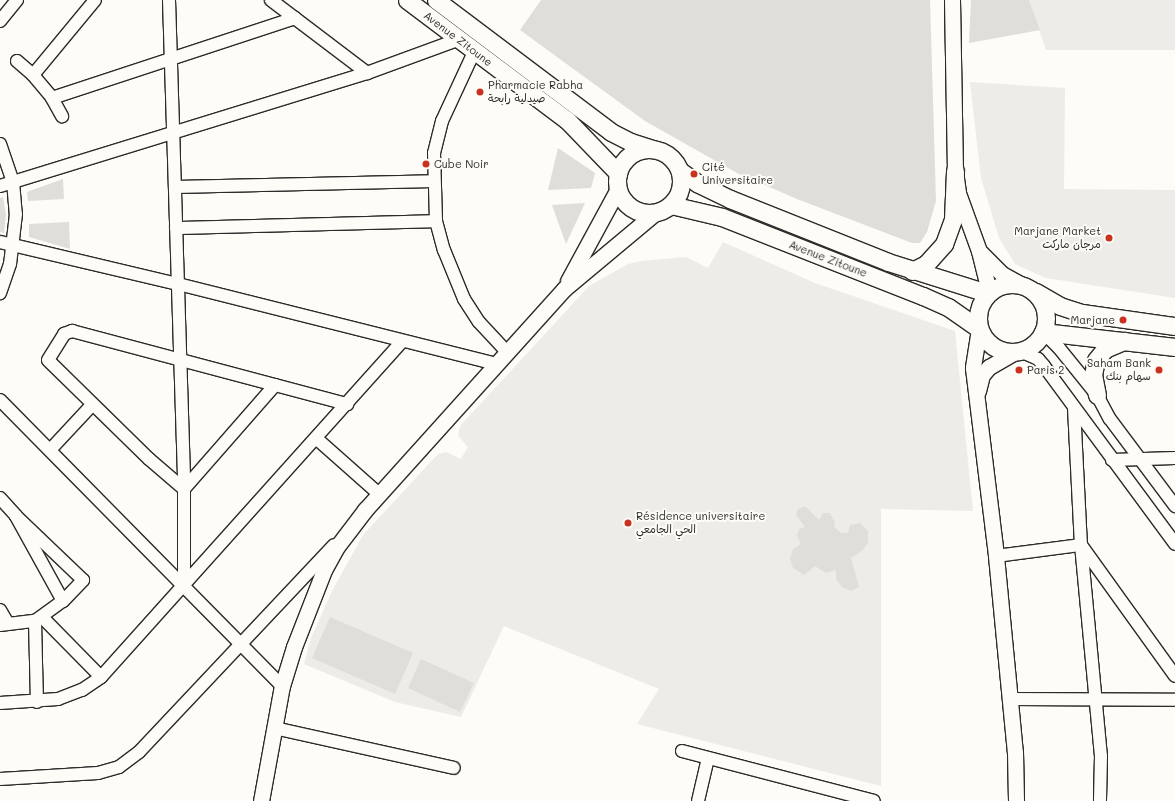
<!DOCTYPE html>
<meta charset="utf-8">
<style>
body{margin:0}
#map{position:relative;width:1175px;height:801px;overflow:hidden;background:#fdfcf7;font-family:Mali,"Playpen Sans Arabic",sans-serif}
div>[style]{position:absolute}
.built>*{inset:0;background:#edece8}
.green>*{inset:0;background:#dfdeda}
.roads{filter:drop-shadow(1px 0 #2b2b2b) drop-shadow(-1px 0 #2b2b2b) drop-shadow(0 1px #2b2b2b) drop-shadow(0 -1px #2b2b2b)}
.minor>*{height:12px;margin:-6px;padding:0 6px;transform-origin:6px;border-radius:6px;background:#fdfcf7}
.tertiary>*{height:15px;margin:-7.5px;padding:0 7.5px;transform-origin:7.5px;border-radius:7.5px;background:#fdfcf7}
.secondary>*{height:17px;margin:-8.5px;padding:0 8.5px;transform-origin:8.5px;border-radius:8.5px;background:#fdfcf7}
.secondary>.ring{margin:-8.5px;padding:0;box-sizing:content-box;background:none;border:17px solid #fdfcf7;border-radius:50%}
.dots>*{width:11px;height:11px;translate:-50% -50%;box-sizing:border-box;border:2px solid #fdfcf7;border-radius:50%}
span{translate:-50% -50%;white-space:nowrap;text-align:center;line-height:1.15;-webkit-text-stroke:4px #fdfcf7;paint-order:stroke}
.street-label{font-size:11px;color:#2b2b2b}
.poi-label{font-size:11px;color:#2b2b2b}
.left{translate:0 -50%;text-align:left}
.right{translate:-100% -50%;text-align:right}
</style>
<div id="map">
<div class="built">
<div style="clip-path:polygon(1029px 0,1175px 0,1175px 50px,1046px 50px)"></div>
<div style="clip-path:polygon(970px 82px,1065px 88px,1064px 189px,1175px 190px,1175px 298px,1046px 278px,1015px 264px,999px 238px,981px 178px)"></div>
<div style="clip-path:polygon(723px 242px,815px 283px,955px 331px,973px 511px,881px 509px,881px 786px,637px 724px,659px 689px,504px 626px,461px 717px,395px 702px,304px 664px,311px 638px,332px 591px,363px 535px,438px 454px,446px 452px,461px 459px,468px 447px,458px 436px,460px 426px,589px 286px,628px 264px,641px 261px,686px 257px,708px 268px)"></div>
</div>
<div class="green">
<div style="clip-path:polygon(541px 0,930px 0,936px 201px,927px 232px,920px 243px,912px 243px,797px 199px,737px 173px,645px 121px,520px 30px)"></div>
<div style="clip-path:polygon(971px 0,1029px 0,1040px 30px,969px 43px)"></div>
<div style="clip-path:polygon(558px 148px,595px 173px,591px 188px,548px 190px)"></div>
<div style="clip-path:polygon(63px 179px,64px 199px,28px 201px,27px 192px)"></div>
<div style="clip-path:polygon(3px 197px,6px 215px,4px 233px,0 232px,0 198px)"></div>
<div style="clip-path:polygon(585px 203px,566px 244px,552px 205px)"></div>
<div style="clip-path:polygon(69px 222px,70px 249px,29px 237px,29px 224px)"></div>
<div style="clip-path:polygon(805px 506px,819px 520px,823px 513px,830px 513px,835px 523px,834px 527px,841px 533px,848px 533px,850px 525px,860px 523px,868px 531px,868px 542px,863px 550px,851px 558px,859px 587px,851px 591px,842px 587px,836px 579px,836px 570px,826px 573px,815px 566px,804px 575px,793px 568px,790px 559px,793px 549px,801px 544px,797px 536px,799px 529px,805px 527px,796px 515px,798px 509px)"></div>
<div style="clip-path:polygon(330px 617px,413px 653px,395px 694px,312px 658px)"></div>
<div style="clip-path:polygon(421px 659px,474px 683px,460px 712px,408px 688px)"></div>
</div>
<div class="roads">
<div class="minor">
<div style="left:169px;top:0;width:489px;rotate:88.2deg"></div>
<div style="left:184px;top:489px;width:97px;rotate:90deg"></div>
<div style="left:271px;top:0;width:121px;rotate:37.2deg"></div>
<div style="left:0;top:21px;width:27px;rotate:-51deg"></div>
<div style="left:474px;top:52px;width:76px;rotate:114.9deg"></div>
<div style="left:442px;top:121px;width:33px;rotate:104deg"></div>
<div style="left:434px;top:153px;width:68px;rotate:88.3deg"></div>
<div style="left:436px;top:221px;width:30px;rotate:75deg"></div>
<div style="left:444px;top:250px;width:53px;rotate:67.8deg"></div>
<div style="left:464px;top:299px;width:27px;rotate:57deg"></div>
<div style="left:479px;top:322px;width:41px;rotate:47deg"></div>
<div style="left:17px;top:61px;width:21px;rotate:41deg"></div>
<div style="left:33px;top:75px;width:30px;rotate:50deg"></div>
<div style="left:52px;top:98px;width:21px;rotate:61deg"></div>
<div style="left:33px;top:75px;width:97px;rotate:-50.4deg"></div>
<div style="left:52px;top:98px;width:256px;rotate:-18.2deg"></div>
<div style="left:0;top:144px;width:40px;rotate:71.1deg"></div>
<div style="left:13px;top:182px;width:32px;rotate:85deg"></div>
<div style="left:16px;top:214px;width:50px;rotate:96.8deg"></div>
<div style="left:10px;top:264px;width:31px;rotate:109deg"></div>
<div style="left:0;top:186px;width:384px;rotate:-17.1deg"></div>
<div style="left:367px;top:73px;width:96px;rotate:-20.1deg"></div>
<div style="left:175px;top:187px;width:259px;rotate:-1.3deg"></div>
<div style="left:176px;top:228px;width:260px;rotate:-1.5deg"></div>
<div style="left:0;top:242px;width:183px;rotate:13.3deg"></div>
<div style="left:178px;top:284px;width:328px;rotate:14.1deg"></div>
<div style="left:1043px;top:332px;width:23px;rotate:45deg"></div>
<div style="left:1059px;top:348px;width:60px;rotate:51deg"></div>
<div style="left:1097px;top:395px;width:27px;rotate:62deg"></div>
<div style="left:1110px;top:419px;width:109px;rotate:53.2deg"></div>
<div style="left:1020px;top:351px;width:20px;rotate:24deg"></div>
<div style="left:1038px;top:359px;width:9px;rotate:49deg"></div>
<div style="left:1044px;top:366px;width:221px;rotate:53.6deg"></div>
<div style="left:275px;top:385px;width:138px;rotate:131.2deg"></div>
<div style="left:184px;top:489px;width:46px;rotate:-139.4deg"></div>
<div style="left:149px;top:459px;width:141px;rotate:-135.6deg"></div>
<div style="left:48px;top:360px;width:31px;rotate:-58deg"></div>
<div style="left:64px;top:334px;width:9px;rotate:-21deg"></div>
<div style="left:72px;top:331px;width:285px;rotate:14.9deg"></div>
<div style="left:0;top:400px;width:402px;rotate:45.4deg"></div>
<div style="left:1074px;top:408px;width:137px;rotate:87.1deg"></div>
<div style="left:1081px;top:545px;width:212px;rotate:84.6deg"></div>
<div style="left:1101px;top:756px;width:45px;rotate:91.3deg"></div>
<div style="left:317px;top:439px;width:83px;rotate:41.6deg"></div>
<div style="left:50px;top:450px;width:62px;rotate:-47deg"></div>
<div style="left:1112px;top:460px;width:63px;rotate:-1.8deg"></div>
<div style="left:0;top:498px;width:24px;rotate:48deg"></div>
<div style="left:16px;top:516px;width:97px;rotate:61.1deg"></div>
<div style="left:996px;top:556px;width:86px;rotate:-7.4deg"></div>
<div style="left:1081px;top:545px;width:161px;rotate:54.3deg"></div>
<div style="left:0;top:610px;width:16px;rotate:60deg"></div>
<div style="left:42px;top:617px;width:84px;rotate:45.5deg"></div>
<div style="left:35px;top:621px;width:81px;rotate:88.6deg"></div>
<div style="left:0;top:625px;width:35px;rotate:-7deg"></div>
<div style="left:35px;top:621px;width:34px;rotate:-36deg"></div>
<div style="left:63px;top:601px;width:29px;rotate:-46deg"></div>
<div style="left:83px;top:580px;width:93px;rotate:-136.3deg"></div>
<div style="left:1010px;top:699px;width:165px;rotate:0.3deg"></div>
<div style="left:0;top:703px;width:58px;rotate:-3.9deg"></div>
<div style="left:58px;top:699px;width:26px;rotate:-21deg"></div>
<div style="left:82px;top:690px;width:23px;rotate:-34deg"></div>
<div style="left:101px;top:677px;width:450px;rotate:-48.1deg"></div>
<div style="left:274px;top:728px;width:184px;rotate:12.5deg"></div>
<div style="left:682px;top:751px;width:198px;rotate:14.6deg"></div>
<div style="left:0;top:779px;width:98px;rotate:-3.5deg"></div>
<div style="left:98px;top:773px;width:22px;rotate:-16deg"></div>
<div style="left:119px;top:767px;width:25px;rotate:-37deg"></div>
<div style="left:139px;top:752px;width:284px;rotate:-46.7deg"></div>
<div style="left:698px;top:801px;width:44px;rotate:-76.9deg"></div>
</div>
<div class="tertiary">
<div style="left:952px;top:0;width:171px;rotate:89deg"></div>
<div style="left:955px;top:171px;width:22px;rotate:82deg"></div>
<div style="left:958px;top:193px;width:62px;rotate:70.1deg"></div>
<div style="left:979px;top:251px;width:41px;rotate:76deg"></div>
<div style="left:981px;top:253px;width:30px;rotate:45deg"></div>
<div style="left:1002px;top:274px;width:23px;rotate:29deg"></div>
<div style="left:568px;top:281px;width:105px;rotate:-61.5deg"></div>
<div style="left:979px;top:329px;width:39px;rotate:99deg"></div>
<div style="left:973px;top:368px;width:189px;rotate:83deg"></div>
<div style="left:996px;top:556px;width:197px;rotate:84.5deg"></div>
<div style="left:1015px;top:752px;width:49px;rotate:88.8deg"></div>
<div style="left:978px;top:391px;width:16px;rotate:-76deg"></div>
<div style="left:982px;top:375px;width:11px;rotate:-49deg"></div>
<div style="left:989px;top:367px;width:30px;rotate:-30deg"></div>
<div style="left:261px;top:801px;width:117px;rotate:-79.7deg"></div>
<div style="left:282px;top:686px;width:41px;rotate:-72.9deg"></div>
<div style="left:294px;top:647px;width:83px;rotate:-68.7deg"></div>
<div style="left:324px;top:570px;width:25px;rotate:-61deg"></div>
<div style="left:336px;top:548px;width:48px;rotate:-52.7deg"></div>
<div style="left:365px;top:510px;width:297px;rotate:-48deg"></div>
<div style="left:564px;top:289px;width:119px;rotate:-39.9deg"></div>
</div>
<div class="secondary">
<div style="left:407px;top:0;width:200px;rotate:36.9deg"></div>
<div style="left:567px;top:120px;width:74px;rotate:46.1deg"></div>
<div style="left:436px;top:0;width:219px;rotate:37deg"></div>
<div style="left:611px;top:132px;width:22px;rotate:27deg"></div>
<div style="left:631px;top:142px;width:23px;rotate:18deg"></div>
<div class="ring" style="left:617px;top:149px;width:47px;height:47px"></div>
<div style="left:680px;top:171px;width:21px;rotate:35deg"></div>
<div style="left:697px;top:183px;width:37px;rotate:26deg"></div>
<div style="left:730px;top:199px;width:170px;rotate:21.7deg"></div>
<div style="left:888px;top:262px;width:104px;rotate:17.4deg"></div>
<div style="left:671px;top:205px;width:52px;rotate:13.2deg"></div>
<div style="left:722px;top:217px;width:216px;rotate:21.5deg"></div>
<div style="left:923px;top:296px;width:27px;rotate:24deg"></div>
<div style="left:948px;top:307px;width:38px;rotate:35deg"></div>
<div style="left:912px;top:271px;width:16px;rotate:-27deg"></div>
<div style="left:926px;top:264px;width:27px;rotate:-48deg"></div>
<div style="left:944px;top:244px;width:27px;rotate:-70deg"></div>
<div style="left:953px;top:219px;width:48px;rotate:-87.6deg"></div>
<div class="ring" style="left:978px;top:284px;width:51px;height:51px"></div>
<div style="left:1036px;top:292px;width:28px;rotate:30deg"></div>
<div style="left:1060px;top:306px;width:23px;rotate:18deg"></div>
<div style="left:1082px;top:313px;width:94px;rotate:8deg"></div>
<div style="left:1043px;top:332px;width:133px;rotate:6.5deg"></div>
<div style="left:1097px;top:395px;width:20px;rotate:-101deg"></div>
<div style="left:1093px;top:375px;width:15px;rotate:-79deg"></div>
<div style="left:1096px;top:360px;width:14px;rotate:-51deg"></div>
<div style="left:1105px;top:349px;width:21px;rotate:-23deg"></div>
</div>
</div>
<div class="dots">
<div style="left:480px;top:92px;background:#c8321e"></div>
<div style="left:426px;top:164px;background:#c8321e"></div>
<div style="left:694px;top:174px;background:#c8321e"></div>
<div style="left:1109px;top:238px;background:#c8321e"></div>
<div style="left:1123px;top:320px;background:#c8321e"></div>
<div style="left:1019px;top:370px;background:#c8321e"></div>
<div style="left:1159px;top:370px;background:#c8321e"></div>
<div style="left:628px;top:523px;background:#c8321e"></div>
</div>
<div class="street-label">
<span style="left:458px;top:39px;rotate:37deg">Avenue Zitoune</span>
<span style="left:828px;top:259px;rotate:21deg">Avenue Zitoune</span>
</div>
<div class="poi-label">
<span class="left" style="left:488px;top:92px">Pharmacie Rabha<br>صيدلية رابحة</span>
<span class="left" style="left:434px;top:164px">Cube Noir</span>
<span class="left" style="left:702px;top:174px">Cité<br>Universitaire</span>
<span class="right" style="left:1101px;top:238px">Marjane Market<br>مرجان ماركت</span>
<span class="right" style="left:1115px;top:320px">Marjane</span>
<span class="right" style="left:1151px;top:370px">Saham Bank<br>سهام بنك</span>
<span class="left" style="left:1027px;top:370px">Paris 2</span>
<span class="left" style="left:636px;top:523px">Résidence universitaire<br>الحي الجامعي</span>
</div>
</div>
